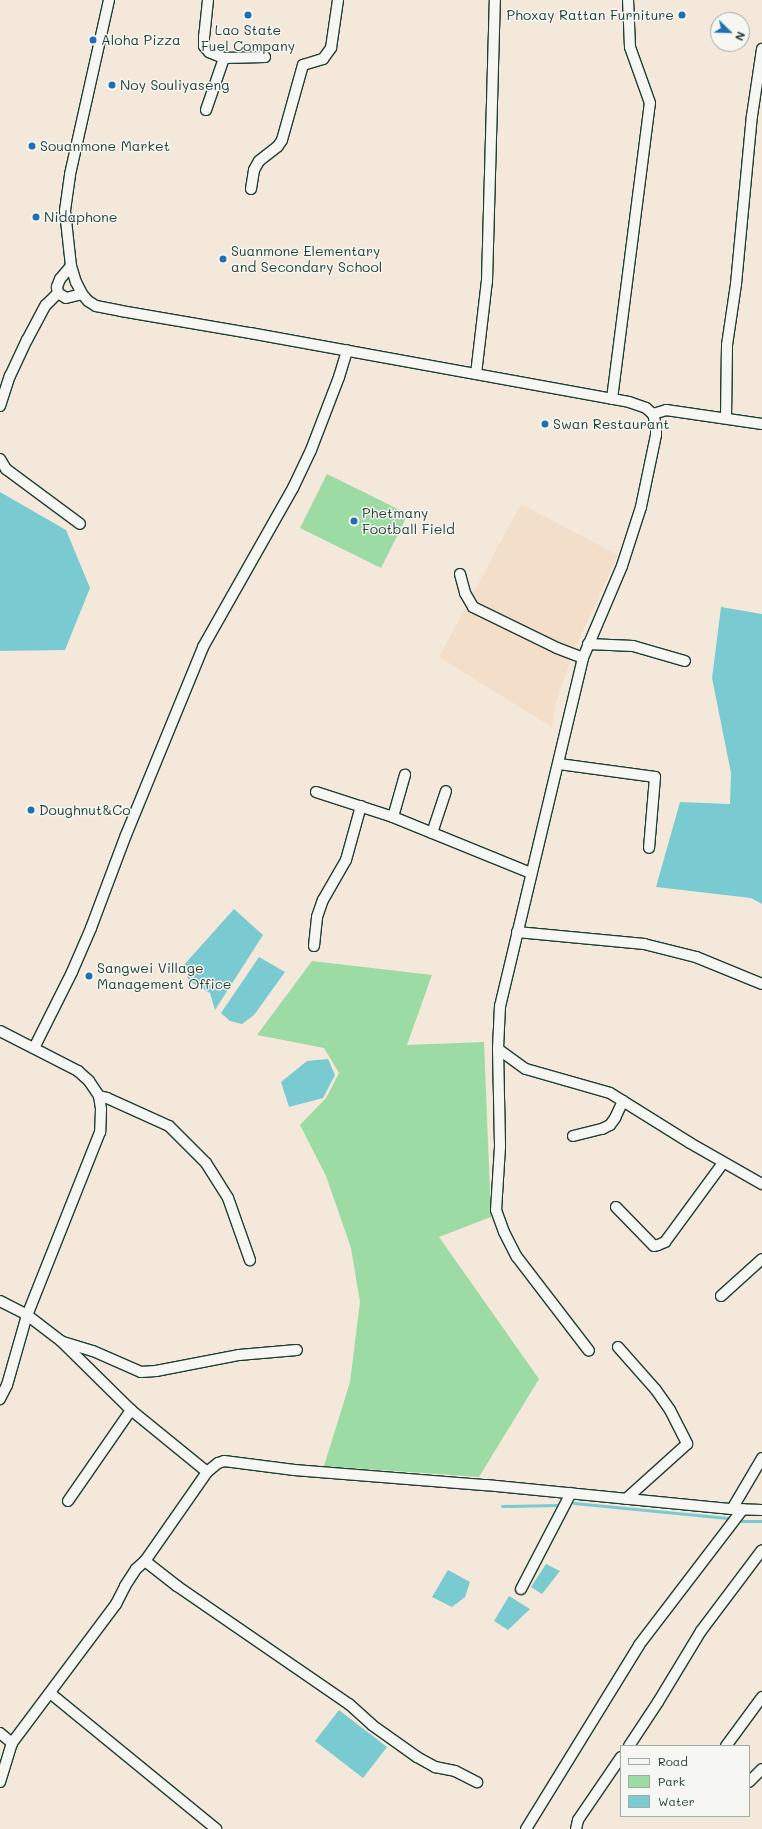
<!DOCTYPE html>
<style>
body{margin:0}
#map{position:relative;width:762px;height:1829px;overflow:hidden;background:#f4e8da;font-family:Mali,sans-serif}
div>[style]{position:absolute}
.built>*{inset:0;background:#f3dec9}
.green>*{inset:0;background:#9ddba4}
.water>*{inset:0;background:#7acbd1}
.stream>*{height:3px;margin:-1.5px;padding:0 1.5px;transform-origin:1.5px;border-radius:1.5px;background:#7acbd1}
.roads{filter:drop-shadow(1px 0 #1f3d34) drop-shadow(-1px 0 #1f3d34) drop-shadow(0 1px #1f3d34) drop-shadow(0 -1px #1f3d34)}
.minor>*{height:10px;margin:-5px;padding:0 5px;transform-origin:5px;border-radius:5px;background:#f6f6f2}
.dots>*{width:11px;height:11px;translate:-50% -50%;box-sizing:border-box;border:2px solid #f6f6f2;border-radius:50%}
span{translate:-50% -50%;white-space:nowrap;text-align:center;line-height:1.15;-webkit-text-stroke:3px #f6f6f2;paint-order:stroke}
.poi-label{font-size:14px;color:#1f3d34}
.right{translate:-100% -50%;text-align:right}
.left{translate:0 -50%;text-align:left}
.legend{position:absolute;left:620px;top:1745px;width:130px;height:72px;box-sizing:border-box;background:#f6f6f2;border:1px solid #a0aca6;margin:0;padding:5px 7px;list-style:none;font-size:12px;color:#1f3d34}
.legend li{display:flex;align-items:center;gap:8px;height:20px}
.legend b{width:20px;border:1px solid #a0aca6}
.north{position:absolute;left:710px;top:12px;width:40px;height:40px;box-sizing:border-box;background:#f6f6f2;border:1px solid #a0aca6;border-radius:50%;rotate:113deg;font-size:11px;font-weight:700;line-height:16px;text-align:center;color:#1f3d34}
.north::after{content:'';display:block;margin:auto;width:14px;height:18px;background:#1f6fb2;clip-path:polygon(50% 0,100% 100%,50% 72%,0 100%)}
</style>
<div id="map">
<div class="built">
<div style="clip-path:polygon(521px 504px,618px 555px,573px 653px,555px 705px,552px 727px,439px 657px)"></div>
</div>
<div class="green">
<div style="clip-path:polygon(327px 474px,408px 514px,381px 568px,300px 528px)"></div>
<div style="clip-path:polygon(312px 961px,432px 975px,407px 1045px,484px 1042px,491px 1217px,439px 1237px,539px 1379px,479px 1477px,324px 1466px,350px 1382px,360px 1302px,351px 1248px,326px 1176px,300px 1125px,326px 1098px,339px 1073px,324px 1048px,257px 1035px)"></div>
</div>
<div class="water">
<div style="clip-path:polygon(0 492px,66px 530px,90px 588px,65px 650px,0 651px)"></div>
<div style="clip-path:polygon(721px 607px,762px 614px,762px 904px,751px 898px,656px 887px,680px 802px,730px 804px,731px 773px,712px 678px)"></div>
<div style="clip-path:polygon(234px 909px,263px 935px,215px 1010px,210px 993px,189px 981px,183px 966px)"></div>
<div style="clip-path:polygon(259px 957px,285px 972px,254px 1015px,242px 1024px,230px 1021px,221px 1013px)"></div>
<div style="clip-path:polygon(328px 1059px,335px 1075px,323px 1098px,289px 1107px,281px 1082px,307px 1061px)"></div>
<div style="clip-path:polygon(546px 1564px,560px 1571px,542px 1594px,531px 1587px)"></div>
<div style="clip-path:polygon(448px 1570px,470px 1582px,465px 1597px,452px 1607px,432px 1597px)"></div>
<div style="clip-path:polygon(509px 1596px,530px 1609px,508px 1630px,494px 1621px)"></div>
<div style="clip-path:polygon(339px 1710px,387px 1747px,363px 1778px,315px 1741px)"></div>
</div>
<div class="stream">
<div style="left:574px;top:1503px;width:154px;rotate:5.6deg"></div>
<div style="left:502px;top:1506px;width:56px;rotate:-1deg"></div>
<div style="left:742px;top:1521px;width:20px"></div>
</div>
<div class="roads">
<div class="minor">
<div style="left:109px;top:0;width:179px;rotate:102.6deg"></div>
<div style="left:70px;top:175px;width:36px;rotate:98deg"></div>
<div style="left:65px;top:211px;width:55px;rotate:83.8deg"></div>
<div style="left:71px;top:266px;width:17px;rotate:73deg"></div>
<div style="left:76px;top:282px;width:13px;rotate:63deg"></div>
<div style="left:82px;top:294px;width:9px;rotate:49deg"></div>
<div style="left:88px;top:301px;width:9px;rotate:32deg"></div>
<div style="left:96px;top:306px;width:25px;rotate:11deg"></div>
<div style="left:121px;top:311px;width:131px;rotate:9.7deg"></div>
<div style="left:250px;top:333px;width:385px;rotate:10.3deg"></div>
<div style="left:629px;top:402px;width:18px;rotate:19deg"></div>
<div style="left:646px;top:408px;width:9px;rotate:41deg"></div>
<div style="left:653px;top:414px;width:11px;rotate:75deg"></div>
<div style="left:656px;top:425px;width:10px;rotate:90deg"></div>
<div style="left:656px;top:435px;width:74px;rotate:101.8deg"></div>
<div style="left:641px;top:507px;width:62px;rotate:107.9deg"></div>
<div style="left:622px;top:566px;width:100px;rotate:113deg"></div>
<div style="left:583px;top:658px;width:358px;rotate:103.4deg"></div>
<div style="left:500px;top:1006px;width:43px;rotate:92.7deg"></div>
<div style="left:498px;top:1049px;width:34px;rotate:36deg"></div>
<div style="left:526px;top:1069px;width:87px;rotate:15.9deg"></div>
<div style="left:610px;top:1093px;width:94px;rotate:32deg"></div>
<div style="left:690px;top:1143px;width:83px;rotate:29.7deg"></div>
<div style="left:208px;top:0;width:36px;rotate:96deg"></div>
<div style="left:204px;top:36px;width:10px;rotate:90deg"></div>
<div style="left:204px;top:46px;width:8px;rotate:50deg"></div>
<div style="left:209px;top:52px;width:16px;rotate:22deg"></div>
<div style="left:224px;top:58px;width:41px;rotate:-1.4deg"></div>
<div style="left:206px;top:110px;width:55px;rotate:-70.9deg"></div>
<div style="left:251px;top:189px;width:19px;rotate:-81deg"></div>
<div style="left:254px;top:170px;width:10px;rotate:-61deg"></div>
<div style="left:259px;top:161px;width:24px;rotate:-38deg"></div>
<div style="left:278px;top:146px;width:7px;rotate:-56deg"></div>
<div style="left:282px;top:140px;width:78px;rotate:-74.4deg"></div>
<div style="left:303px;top:65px;width:21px;rotate:-17deg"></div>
<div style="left:323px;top:59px;width:14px;rotate:-54deg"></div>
<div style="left:331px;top:48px;width:49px;rotate:-81.7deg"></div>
<div style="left:71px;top:266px;width:17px;rotate:130deg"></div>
<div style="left:60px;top:279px;width:9px;rotate:111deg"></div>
<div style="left:57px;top:287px;width:6px;rotate:81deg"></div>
<div style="left:58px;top:293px;width:9px;rotate:32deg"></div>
<div style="left:66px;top:298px;width:16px;rotate:-14deg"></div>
<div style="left:476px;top:374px;width:94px;rotate:-83.3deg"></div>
<div style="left:487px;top:281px;width:281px;rotate:-88.4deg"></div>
<div style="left:612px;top:399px;width:298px;rotate:-82.7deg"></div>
<div style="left:650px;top:103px;width:59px;rotate:-109.7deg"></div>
<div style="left:630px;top:47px;width:47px;rotate:-92.4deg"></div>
<div style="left:0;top:406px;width:32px;rotate:-72deg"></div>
<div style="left:10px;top:376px;width:40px;rotate:-65deg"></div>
<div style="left:27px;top:340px;width:40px;rotate:-62deg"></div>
<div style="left:46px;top:305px;width:17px;rotate:-45deg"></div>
<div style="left:653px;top:414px;width:14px;rotate:-17deg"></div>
<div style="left:666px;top:410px;width:97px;rotate:8.3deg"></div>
<div style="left:726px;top:418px;width:73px;rotate:-89.2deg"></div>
<div style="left:727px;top:345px;width:62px;rotate:-81.6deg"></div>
<div style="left:736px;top:284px;width:169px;rotate:-84.6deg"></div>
<div style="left:752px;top:116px;width:68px;rotate:-81.5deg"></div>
<div style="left:0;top:459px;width:12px;rotate:59deg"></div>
<div style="left:6px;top:469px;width:92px;rotate:36.6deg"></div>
<div style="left:460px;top:574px;width:20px;rotate:75deg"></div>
<div style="left:465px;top:593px;width:16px;rotate:60deg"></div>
<div style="left:473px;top:607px;width:93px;rotate:26deg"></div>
<div style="left:557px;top:648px;width:28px;rotate:21deg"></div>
<div style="left:588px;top:644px;width:45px;rotate:2.5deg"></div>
<div style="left:633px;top:646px;width:54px;rotate:16.1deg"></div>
<div style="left:559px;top:764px;width:97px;rotate:7.7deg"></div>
<div style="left:655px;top:777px;width:71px;rotate:94.8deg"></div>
<div style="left:316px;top:792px;width:81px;rotate:18deg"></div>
<div style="left:393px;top:817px;width:149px;rotate:22.1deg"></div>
<div style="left:393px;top:817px;width:44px;rotate:-74.1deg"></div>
<div style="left:432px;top:833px;width:44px;rotate:-71.6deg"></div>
<div style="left:517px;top:932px;width:128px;rotate:5.4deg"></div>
<div style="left:644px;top:944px;width:54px;rotate:14deg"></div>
<div style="left:696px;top:957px;width:71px;rotate:22.2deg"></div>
<div style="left:314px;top:946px;width:29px;rotate:-84deg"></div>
<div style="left:317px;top:917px;width:18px;rotate:-71deg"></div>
<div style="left:323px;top:900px;width:46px;rotate:-60.1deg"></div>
<div style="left:346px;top:860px;width:56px;rotate:-74.5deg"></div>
<div style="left:0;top:1031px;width:88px;rotate:27.1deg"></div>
<div style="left:78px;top:1071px;width:15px;rotate:42deg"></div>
<div style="left:89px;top:1081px;width:18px;rotate:56deg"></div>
<div style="left:99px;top:1096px;width:13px;rotate:81deg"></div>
<div style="left:101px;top:1109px;width:23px;rotate:92deg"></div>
<div style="left:100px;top:1132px;width:197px;rotate:111.7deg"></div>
<div style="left:27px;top:1315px;width:73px;rotate:105.9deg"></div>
<div style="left:7px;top:1385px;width:16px;rotate:117deg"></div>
<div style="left:34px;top:1048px;width:85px;rotate:-63.4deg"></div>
<div style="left:72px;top:972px;width:48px;rotate:-66.6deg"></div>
<div style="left:91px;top:928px;width:99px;rotate:-69.4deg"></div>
<div style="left:126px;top:835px;width:203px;rotate:-67.7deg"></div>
<div style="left:203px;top:647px;width:183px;rotate:-60.5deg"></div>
<div style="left:293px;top:488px;width:42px;rotate:-64.7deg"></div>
<div style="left:311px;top:450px;width:78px;rotate:-69deg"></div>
<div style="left:339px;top:377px;width:28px;rotate:-73deg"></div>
<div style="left:498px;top:1049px;width:98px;rotate:88.8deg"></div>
<div style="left:500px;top:1147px;width:63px;rotate:93.6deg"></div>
<div style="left:496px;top:1210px;width:23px;rotate:70deg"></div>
<div style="left:504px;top:1232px;width:28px;rotate:63deg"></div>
<div style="left:517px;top:1257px;width:118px;rotate:52.5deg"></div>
<div style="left:99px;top:1096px;width:8px;rotate:14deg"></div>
<div style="left:107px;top:1098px;width:68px;rotate:24.3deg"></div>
<div style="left:169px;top:1126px;width:52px;rotate:45deg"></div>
<div style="left:206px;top:1163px;width:41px;rotate:57.8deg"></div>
<div style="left:228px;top:1198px;width:66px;rotate:70.5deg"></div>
<div style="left:573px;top:1136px;width:30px;rotate:-14deg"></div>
<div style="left:602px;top:1129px;width:9px;rotate:-27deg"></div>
<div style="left:610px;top:1125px;width:9px;rotate:-54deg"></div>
<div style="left:615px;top:1118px;width:19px;rotate:-65deg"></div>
<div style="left:616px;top:1207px;width:54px;rotate:45.7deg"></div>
<div style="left:654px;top:1246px;width:4px;rotate:-14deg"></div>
<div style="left:658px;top:1245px;width:8px;rotate:-23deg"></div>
<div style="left:665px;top:1242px;width:98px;rotate:-53.7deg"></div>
<div style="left:721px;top:1296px;width:55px;rotate:-42.1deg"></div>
<div style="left:0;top:1301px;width:30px;rotate:27deg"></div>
<div style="left:27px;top:1315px;width:43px;rotate:37.4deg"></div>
<div style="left:61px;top:1341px;width:98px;rotate:44.6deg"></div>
<div style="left:131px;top:1410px;width:98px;rotate:39.2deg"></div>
<div style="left:207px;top:1472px;width:14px;rotate:-39deg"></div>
<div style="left:218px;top:1463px;width:6px;rotate:-18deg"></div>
<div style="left:224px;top:1461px;width:71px;rotate:7.3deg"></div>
<div style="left:294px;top:1470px;width:193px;rotate:4.5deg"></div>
<div style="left:486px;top:1485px;width:247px;rotate:5.6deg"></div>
<div style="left:732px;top:1509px;width:30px;rotate:2deg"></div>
<div style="left:63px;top:1342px;width:31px;rotate:17deg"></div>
<div style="left:93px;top:1351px;width:52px;rotate:23.6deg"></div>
<div style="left:141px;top:1372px;width:15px;rotate:-4deg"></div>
<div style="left:156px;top:1371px;width:85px;rotate:-10.9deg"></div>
<div style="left:239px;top:1355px;width:58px;rotate:-4.9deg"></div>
<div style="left:618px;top:1347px;width:57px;rotate:48.5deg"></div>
<div style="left:656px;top:1390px;width:24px;rotate:55deg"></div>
<div style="left:670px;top:1410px;width:38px;rotate:63deg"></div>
<div style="left:687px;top:1444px;width:82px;rotate:138deg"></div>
<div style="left:68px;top:1501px;width:111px;rotate:-55.3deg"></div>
<div style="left:732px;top:1509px;width:59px;rotate:-59.5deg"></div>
<div style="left:145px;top:1561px;width:41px;rotate:38deg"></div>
<div style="left:177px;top:1586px;width:209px;rotate:34.5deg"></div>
<div style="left:349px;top:1704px;width:31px;rotate:42deg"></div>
<div style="left:372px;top:1725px;width:55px;rotate:35.4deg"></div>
<div style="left:417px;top:1757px;width:21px;rotate:29deg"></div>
<div style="left:435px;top:1767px;width:20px;rotate:11deg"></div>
<div style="left:455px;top:1771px;width:25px;rotate:27deg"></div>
<div style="left:521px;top:1589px;width:108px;rotate:-62.5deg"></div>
<div style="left:50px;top:1693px;width:215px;rotate:39.3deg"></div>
<div style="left:0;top:1733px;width:16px;rotate:40deg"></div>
<div style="left:629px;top:1746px;width:53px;rotate:-56.6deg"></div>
<div style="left:658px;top:1702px;width:83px;rotate:-58.8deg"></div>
<div style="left:701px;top:1631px;width:101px;rotate:-53deg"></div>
<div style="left:726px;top:1746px;width:61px;rotate:-53.7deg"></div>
<div style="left:0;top:1782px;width:41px;rotate:-72.9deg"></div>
<div style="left:12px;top:1743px;width:174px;rotate:-53.2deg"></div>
<div style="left:116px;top:1604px;width:20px;rotate:-63deg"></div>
<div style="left:125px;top:1586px;width:20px;rotate:-57deg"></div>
<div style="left:136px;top:1569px;width:12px;rotate:-42deg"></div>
<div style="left:145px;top:1561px;width:108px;rotate:-55.1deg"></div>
<div style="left:749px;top:1782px;width:18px;rotate:-45deg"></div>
<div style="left:526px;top:1829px;width:216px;rotate:-58.4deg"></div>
<div style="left:639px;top:1645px;width:171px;rotate:-52.6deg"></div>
<div style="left:576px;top:1829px;width:9px;rotate:-77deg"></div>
<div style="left:578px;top:1820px;width:76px;rotate:-55.7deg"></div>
</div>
</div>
<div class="dots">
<div style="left:248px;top:15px;background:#1f6fb2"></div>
<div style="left:682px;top:15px;background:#1f6fb2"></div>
<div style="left:93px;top:40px;background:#1f6fb2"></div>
<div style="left:112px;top:85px;background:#1f6fb2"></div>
<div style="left:32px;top:146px;background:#1f6fb2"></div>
<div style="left:36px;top:217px;background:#1f6fb2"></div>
<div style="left:223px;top:259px;background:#1f6fb2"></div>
<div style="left:545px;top:424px;background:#1f6fb2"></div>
<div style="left:354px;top:521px;background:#1f6fb2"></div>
<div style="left:31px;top:810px;background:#1f6fb2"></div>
<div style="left:89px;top:976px;background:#1f6fb2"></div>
</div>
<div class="poi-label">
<span class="right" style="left:674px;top:15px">Phoxay Rattan Furniture</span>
<span style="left:248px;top:38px">Lao State<br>Fuel Company</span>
<span class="left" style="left:101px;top:40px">Aloha Pizza</span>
<span class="left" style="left:120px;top:85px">Noy Souliyaseng</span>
<span class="left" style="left:40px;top:146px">Souanmone Market</span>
<span class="left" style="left:44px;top:217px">Nidaphone</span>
<span class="left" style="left:231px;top:259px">Suanmone Elementary<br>and Secondary School</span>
<span class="left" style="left:553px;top:424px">Swan Restaurant</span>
<span class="left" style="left:362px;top:521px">Phetmany<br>Football Field</span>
<span class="left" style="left:39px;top:810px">Doughnut&amp;Co</span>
<span class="left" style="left:97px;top:976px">Sangwei Village<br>Management Office</span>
</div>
<ul class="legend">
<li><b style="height:5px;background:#f6f6f2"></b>Road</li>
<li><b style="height:11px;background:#9ddba4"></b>Park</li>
<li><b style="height:11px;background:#7acbd1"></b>Water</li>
</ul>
<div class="north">N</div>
</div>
